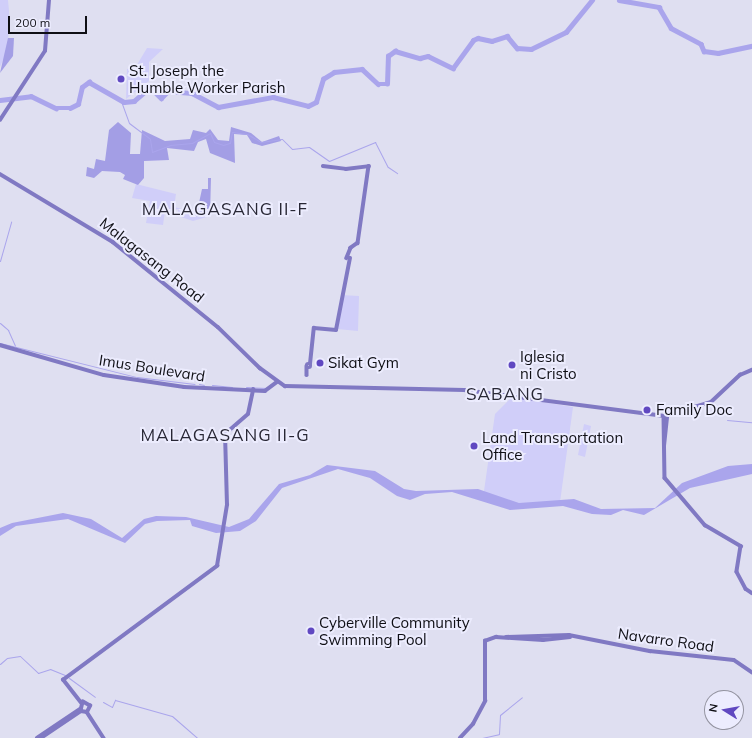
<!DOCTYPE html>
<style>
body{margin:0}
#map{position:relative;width:752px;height:738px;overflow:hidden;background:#dfdff1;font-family:Mulish,sans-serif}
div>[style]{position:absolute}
.green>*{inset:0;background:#d0cef9}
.forest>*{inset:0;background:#a39ee5}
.water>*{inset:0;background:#aaa5ec}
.stream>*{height:1px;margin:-0.5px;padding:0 0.5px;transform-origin:0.5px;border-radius:0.5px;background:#aaa5ec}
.river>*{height:4.5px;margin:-2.25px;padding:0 2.25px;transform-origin:2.25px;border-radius:2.25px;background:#aaa5ec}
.secondary>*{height:3.5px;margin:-1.75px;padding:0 1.75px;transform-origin:1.75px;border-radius:1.75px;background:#8079c3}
.secondary>.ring{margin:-1.75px;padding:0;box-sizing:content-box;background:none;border:3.5px solid #8079c3;border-radius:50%}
.dots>*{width:11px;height:11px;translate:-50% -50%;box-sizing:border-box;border:2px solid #ececfe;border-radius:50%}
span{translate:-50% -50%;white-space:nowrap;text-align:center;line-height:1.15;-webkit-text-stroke:4px #ececfe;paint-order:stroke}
.poi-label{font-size:15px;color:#0f0f15}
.left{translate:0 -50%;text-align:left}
.street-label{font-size:15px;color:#0f0f15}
.quarter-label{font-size:17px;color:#282735;letter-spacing:1px}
.north{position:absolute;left:704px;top:690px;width:40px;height:40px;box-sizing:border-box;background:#ececfe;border:1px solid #9494a1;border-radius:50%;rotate:281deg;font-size:11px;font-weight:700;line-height:16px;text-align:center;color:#0f0f15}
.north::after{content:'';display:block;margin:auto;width:14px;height:18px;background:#6048c1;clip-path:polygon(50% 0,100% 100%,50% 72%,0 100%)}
.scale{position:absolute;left:8px;top:16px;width:79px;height:18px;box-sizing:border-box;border:2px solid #0f0f15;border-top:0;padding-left:5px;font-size:12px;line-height:14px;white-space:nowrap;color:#0f0f15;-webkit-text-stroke:3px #ececfe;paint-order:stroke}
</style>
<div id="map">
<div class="green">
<div style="clip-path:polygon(0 0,8px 0,9px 11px,8px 49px,0 67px)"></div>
<div style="clip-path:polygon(147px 48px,163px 49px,149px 62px,149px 81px,126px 99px,127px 69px,135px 68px)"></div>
<div style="clip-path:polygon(136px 184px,176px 194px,174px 207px,210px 216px,193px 221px,178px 216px,178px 209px,165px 211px,163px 225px,146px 223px,150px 201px,132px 198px)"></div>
<div style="clip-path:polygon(341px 295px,359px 296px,358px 331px,337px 329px)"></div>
<div style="clip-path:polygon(512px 397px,573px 407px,560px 502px,517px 508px,483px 498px,495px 414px)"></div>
<div style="clip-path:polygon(584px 424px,591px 426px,585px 457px,578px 455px)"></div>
</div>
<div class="forest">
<div style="clip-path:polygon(8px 38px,14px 38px,13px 56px,0 73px)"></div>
<div style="clip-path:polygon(118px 122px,131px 133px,130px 154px,140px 154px,142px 130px,165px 141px,190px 139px,193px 130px,206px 133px,210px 129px,218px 140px,229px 141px,231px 127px,251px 133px,262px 142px,279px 136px,281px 141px,262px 146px,252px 143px,247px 135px,234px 134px,235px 163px,210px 153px,206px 139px,198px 142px,194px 151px,167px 148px,169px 160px,144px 161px,144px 178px,138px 185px,123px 179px,125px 175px,120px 172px,102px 171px,94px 178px,86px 176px,87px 167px,94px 169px,96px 159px,105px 161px,109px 130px)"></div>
<div style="clip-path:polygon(208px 178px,211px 178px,210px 216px,197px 212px,202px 189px,208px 189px)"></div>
</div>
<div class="water">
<div style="clip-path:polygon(752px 464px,752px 474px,690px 488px,644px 515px,623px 510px,611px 515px,592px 514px,563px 506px,510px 510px,452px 492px,425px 494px,410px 500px,397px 496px,370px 478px,338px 469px,282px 488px,256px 521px,240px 531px,216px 533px,192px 526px,190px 520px,157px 521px,145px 524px,125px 543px,68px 519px,16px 526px,0 536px,0 528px,12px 523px,63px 513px,91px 519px,122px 538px,144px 519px,156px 516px,186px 517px,229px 527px,249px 519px,279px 484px,310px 475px,327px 465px,375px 471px,404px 489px,416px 491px,478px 489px,519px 503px,574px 499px,601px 509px,655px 508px,682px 483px,728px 466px)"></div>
</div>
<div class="stream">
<div style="left:121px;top:101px;width:23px;rotate:70deg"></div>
<div style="left:129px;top:123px;width:26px;rotate:37deg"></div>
<div style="left:150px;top:139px;width:13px;rotate:81deg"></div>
<div style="left:152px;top:152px;width:19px;rotate:-21deg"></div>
<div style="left:170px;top:145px;width:22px;rotate:-5deg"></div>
<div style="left:192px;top:143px;width:21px;rotate:-29deg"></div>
<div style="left:210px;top:133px;width:10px;rotate:66deg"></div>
<div style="left:214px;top:142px;width:9px;rotate:18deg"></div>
<div style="left:223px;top:145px;width:7px;rotate:-16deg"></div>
<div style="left:230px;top:143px;width:11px;rotate:-80deg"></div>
<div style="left:232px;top:132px;width:15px;rotate:8deg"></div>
<div style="left:247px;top:134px;width:16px;rotate:30deg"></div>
<div style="left:261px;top:142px;width:21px;rotate:-8deg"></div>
<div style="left:282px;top:139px;width:14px;rotate:45deg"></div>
<div style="left:292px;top:149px;width:17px;rotate:-7deg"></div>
<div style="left:309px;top:147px;width:24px;rotate:35deg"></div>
<div style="left:329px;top:161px;width:50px;rotate:-22.4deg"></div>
<div style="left:375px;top:142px;width:28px;rotate:63deg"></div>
<div style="left:388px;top:167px;width:11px;rotate:34deg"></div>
<div style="left:0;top:261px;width:41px;rotate:-74.2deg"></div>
<div style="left:0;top:323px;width:11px;rotate:41deg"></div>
<div style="left:8px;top:330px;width:17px;rotate:66deg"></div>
<div style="left:0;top:343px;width:140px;rotate:14deg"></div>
<div style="left:137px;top:377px;width:58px;rotate:6.9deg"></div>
<div style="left:199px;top:384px;width:5px;rotate:11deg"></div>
<div style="left:212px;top:385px;width:20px;rotate:6deg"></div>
<div style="left:246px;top:387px;width:21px;rotate:3deg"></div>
<div style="left:727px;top:420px;width:25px;rotate:5deg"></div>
<div style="left:0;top:664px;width:9px;rotate:-41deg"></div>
<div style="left:7px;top:658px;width:13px;rotate:-9deg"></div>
<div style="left:20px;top:656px;width:25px;rotate:43deg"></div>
<div style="left:38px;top:673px;width:13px;rotate:-18deg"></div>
<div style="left:50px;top:669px;width:16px;rotate:22deg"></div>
<div style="left:69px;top:678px;width:32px;rotate:36deg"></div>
<div style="left:103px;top:702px;width:10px;rotate:29deg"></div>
<div style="left:112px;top:707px;width:8px;rotate:-67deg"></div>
<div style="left:115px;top:700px;width:59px;rotate:15.7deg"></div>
<div style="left:172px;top:716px;width:33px;rotate:41deg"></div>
<div style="left:482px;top:738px;width:17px;rotate:-13deg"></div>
<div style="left:499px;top:734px;width:19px;rotate:-87deg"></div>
<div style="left:500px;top:715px;width:28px;rotate:-39deg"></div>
</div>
<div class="river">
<div style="left:619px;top:0;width:41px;rotate:9.9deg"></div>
<div style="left:659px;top:7px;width:24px;rotate:60deg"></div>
<div style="left:671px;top:28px;width:34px;rotate:28deg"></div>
<div style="left:701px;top:44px;width:8px;rotate:67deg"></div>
<div style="left:704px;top:51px;width:14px;rotate:8deg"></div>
<div style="left:718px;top:53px;width:35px;rotate:-12deg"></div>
<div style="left:0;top:100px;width:31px;rotate:-7deg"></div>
<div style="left:31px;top:96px;width:28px;rotate:26deg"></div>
<div style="left:56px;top:108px;width:14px"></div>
<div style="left:70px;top:108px;width:9px;rotate:-27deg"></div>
<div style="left:78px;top:104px;width:17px;rotate:-77deg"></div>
<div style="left:82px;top:87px;width:9px;rotate:-36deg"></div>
<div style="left:89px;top:82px;width:40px;rotate:29.7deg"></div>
<div style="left:124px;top:102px;width:10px;rotate:-6deg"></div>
<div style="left:134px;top:101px;width:21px;rotate:-41deg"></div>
<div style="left:150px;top:87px;width:16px;rotate:45deg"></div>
<div style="left:161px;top:98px;width:10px;rotate:-45deg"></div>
<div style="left:168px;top:91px;width:24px;rotate:5deg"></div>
<div style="left:192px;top:93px;width:30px;rotate:28deg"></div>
<div style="left:218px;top:107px;width:56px;rotate:-10.3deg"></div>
<div style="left:273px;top:97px;width:36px;rotate:14deg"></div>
<div style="left:308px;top:106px;width:9px;rotate:-27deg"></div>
<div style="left:316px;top:102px;width:24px;rotate:-73deg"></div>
<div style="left:323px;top:79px;width:13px;rotate:-32deg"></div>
<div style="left:334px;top:72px;width:28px;rotate:-6deg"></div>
<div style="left:362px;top:69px;width:22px;rotate:43deg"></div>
<div style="left:378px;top:84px;width:9px"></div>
<div style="left:387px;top:84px;width:28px;rotate:-88deg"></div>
<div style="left:388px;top:56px;width:9px;rotate:-36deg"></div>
<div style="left:395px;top:51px;width:26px;rotate:16deg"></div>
<div style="left:420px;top:58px;width:8px;rotate:-14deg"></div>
<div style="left:428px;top:56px;width:28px;rotate:26deg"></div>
<div style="left:453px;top:68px;width:34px;rotate:-54deg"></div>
<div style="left:473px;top:40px;width:5px;rotate:-22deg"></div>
<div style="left:478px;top:38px;width:14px;rotate:12deg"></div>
<div style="left:492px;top:41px;width:16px;rotate:-18deg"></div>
<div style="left:507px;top:36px;width:16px;rotate:50deg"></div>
<div style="left:517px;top:48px;width:14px;rotate:4deg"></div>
<div style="left:531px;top:49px;width:39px;rotate:-26deg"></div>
<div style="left:566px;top:32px;width:41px;rotate:-50.9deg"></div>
</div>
<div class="secondary">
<div style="left:0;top:120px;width:82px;rotate:-56.9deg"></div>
<div style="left:45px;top:51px;width:51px;rotate:-85.5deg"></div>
<div style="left:323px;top:166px;width:23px;rotate:7deg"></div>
<div style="left:346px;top:169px;width:23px;rotate:-7deg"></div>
<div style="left:369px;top:166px;width:78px;rotate:98.1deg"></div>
<div style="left:358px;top:243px;width:9px;rotate:144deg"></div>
<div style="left:351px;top:248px;width:11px;rotate:112deg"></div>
<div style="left:0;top:174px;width:132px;rotate:31deg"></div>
<div style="left:113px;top:242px;width:135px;rotate:39deg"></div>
<div style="left:218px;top:327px;width:59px;rotate:44.3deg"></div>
<div style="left:260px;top:368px;width:31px;rotate:36deg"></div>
<div style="left:285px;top:386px;width:179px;rotate:1.3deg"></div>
<div style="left:464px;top:390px;width:202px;rotate:7.4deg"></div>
<div style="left:664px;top:416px;width:49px;rotate:-16.6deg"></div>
<div style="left:711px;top:402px;width:40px;rotate:-43deg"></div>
<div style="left:740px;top:375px;width:13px;rotate:-23deg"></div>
<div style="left:0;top:345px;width:108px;rotate:16.1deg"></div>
<div style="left:104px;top:375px;width:81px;rotate:8.5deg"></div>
<div style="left:184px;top:387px;width:81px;rotate:2.8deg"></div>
<div style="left:265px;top:391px;width:15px;rotate:-37deg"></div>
<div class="ring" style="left:307px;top:364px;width:0.5px;height:0.5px"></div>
<div style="left:310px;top:364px;width:36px;rotate:-84deg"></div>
<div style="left:314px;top:328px;width:22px;rotate:5deg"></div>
<div style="left:336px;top:330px;width:73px;rotate:-79deg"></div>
<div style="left:307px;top:366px;width:9px;rotate:90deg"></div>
<div style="left:664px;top:416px;width:62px;rotate:89.1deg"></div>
<div style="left:665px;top:478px;width:62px;rotate:49.6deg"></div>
<div style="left:705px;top:525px;width:42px;rotate:30.3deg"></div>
<div style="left:741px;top:546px;width:26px;rotate:99deg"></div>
<div style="left:737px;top:572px;width:19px;rotate:62deg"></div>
<div style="left:746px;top:589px;width:7px;rotate:34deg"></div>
<div style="left:664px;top:446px;width:30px;rotate:-84deg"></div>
<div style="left:506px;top:637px;width:63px;rotate:-1.8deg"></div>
<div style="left:569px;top:635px;width:83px;rotate:11.2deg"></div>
<div style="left:650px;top:651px;width:84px;rotate:6.1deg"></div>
<div style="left:734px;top:660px;width:22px;rotate:34deg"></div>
<div style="left:81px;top:703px;width:29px;rotate:-128deg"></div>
<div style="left:63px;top:680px;width:192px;rotate:-36.5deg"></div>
<div style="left:217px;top:566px;width:62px;rotate:-80.7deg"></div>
<div style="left:227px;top:505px;width:71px;rotate:-91.6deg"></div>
<div style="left:225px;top:434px;width:30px;rotate:-41deg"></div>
<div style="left:248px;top:414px;width:25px;rotate:-78deg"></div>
<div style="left:87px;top:712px;width:7px;rotate:-63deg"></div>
<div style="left:90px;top:706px;width:8px;rotate:-150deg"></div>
<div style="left:83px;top:702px;width:9px;rotate:103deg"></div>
<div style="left:81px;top:711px;width:6px;rotate:9deg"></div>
<div style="left:87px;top:712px;width:31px;rotate:57deg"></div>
<div style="left:37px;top:738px;width:52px;rotate:-34deg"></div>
<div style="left:41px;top:738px;width:48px;rotate:-34deg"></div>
<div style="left:460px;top:738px;width:19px;rotate:-47deg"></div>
<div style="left:473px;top:724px;width:26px;rotate:-62deg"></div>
<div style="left:485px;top:701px;width:60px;rotate:-90deg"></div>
<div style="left:485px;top:641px;width:12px;rotate:-20deg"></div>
<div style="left:496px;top:637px;width:47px;rotate:3.7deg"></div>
<div style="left:543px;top:640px;width:27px;rotate:-6deg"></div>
</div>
<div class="dots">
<div style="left:121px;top:79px;background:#6048c1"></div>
<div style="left:320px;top:363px;background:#6048c1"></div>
<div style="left:512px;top:365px;background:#6048c1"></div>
<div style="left:647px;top:410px;background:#6048c1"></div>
<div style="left:474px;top:446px;background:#6048c1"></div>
<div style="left:311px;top:631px;background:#6048c1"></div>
</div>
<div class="poi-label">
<span class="left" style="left:129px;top:79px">St. Joseph the<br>Humble Worker Parish</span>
<span class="left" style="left:520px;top:365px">Iglesia<br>ni Cristo</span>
<span class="left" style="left:328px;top:363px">Sikat Gym</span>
<span class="left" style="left:656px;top:410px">Family Doc</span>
<span class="left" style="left:482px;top:446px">Land Transportation<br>Office</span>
<span class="left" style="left:319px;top:631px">Cyberville Community<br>Swimming Pool</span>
</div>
<div class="street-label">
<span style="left:152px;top:260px;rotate:38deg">Malagasang Road</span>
<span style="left:152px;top:368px;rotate:9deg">Imus Boulevard</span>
<span style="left:666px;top:640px;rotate:8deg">Navarro Road</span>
</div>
<div class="quarter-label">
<span style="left:225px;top:209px">MALAGASANG II-F</span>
<span style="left:505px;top:394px">SABANG</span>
<span style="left:225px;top:435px">MALAGASANG II-G</span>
</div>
<div class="north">N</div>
<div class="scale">200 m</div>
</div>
